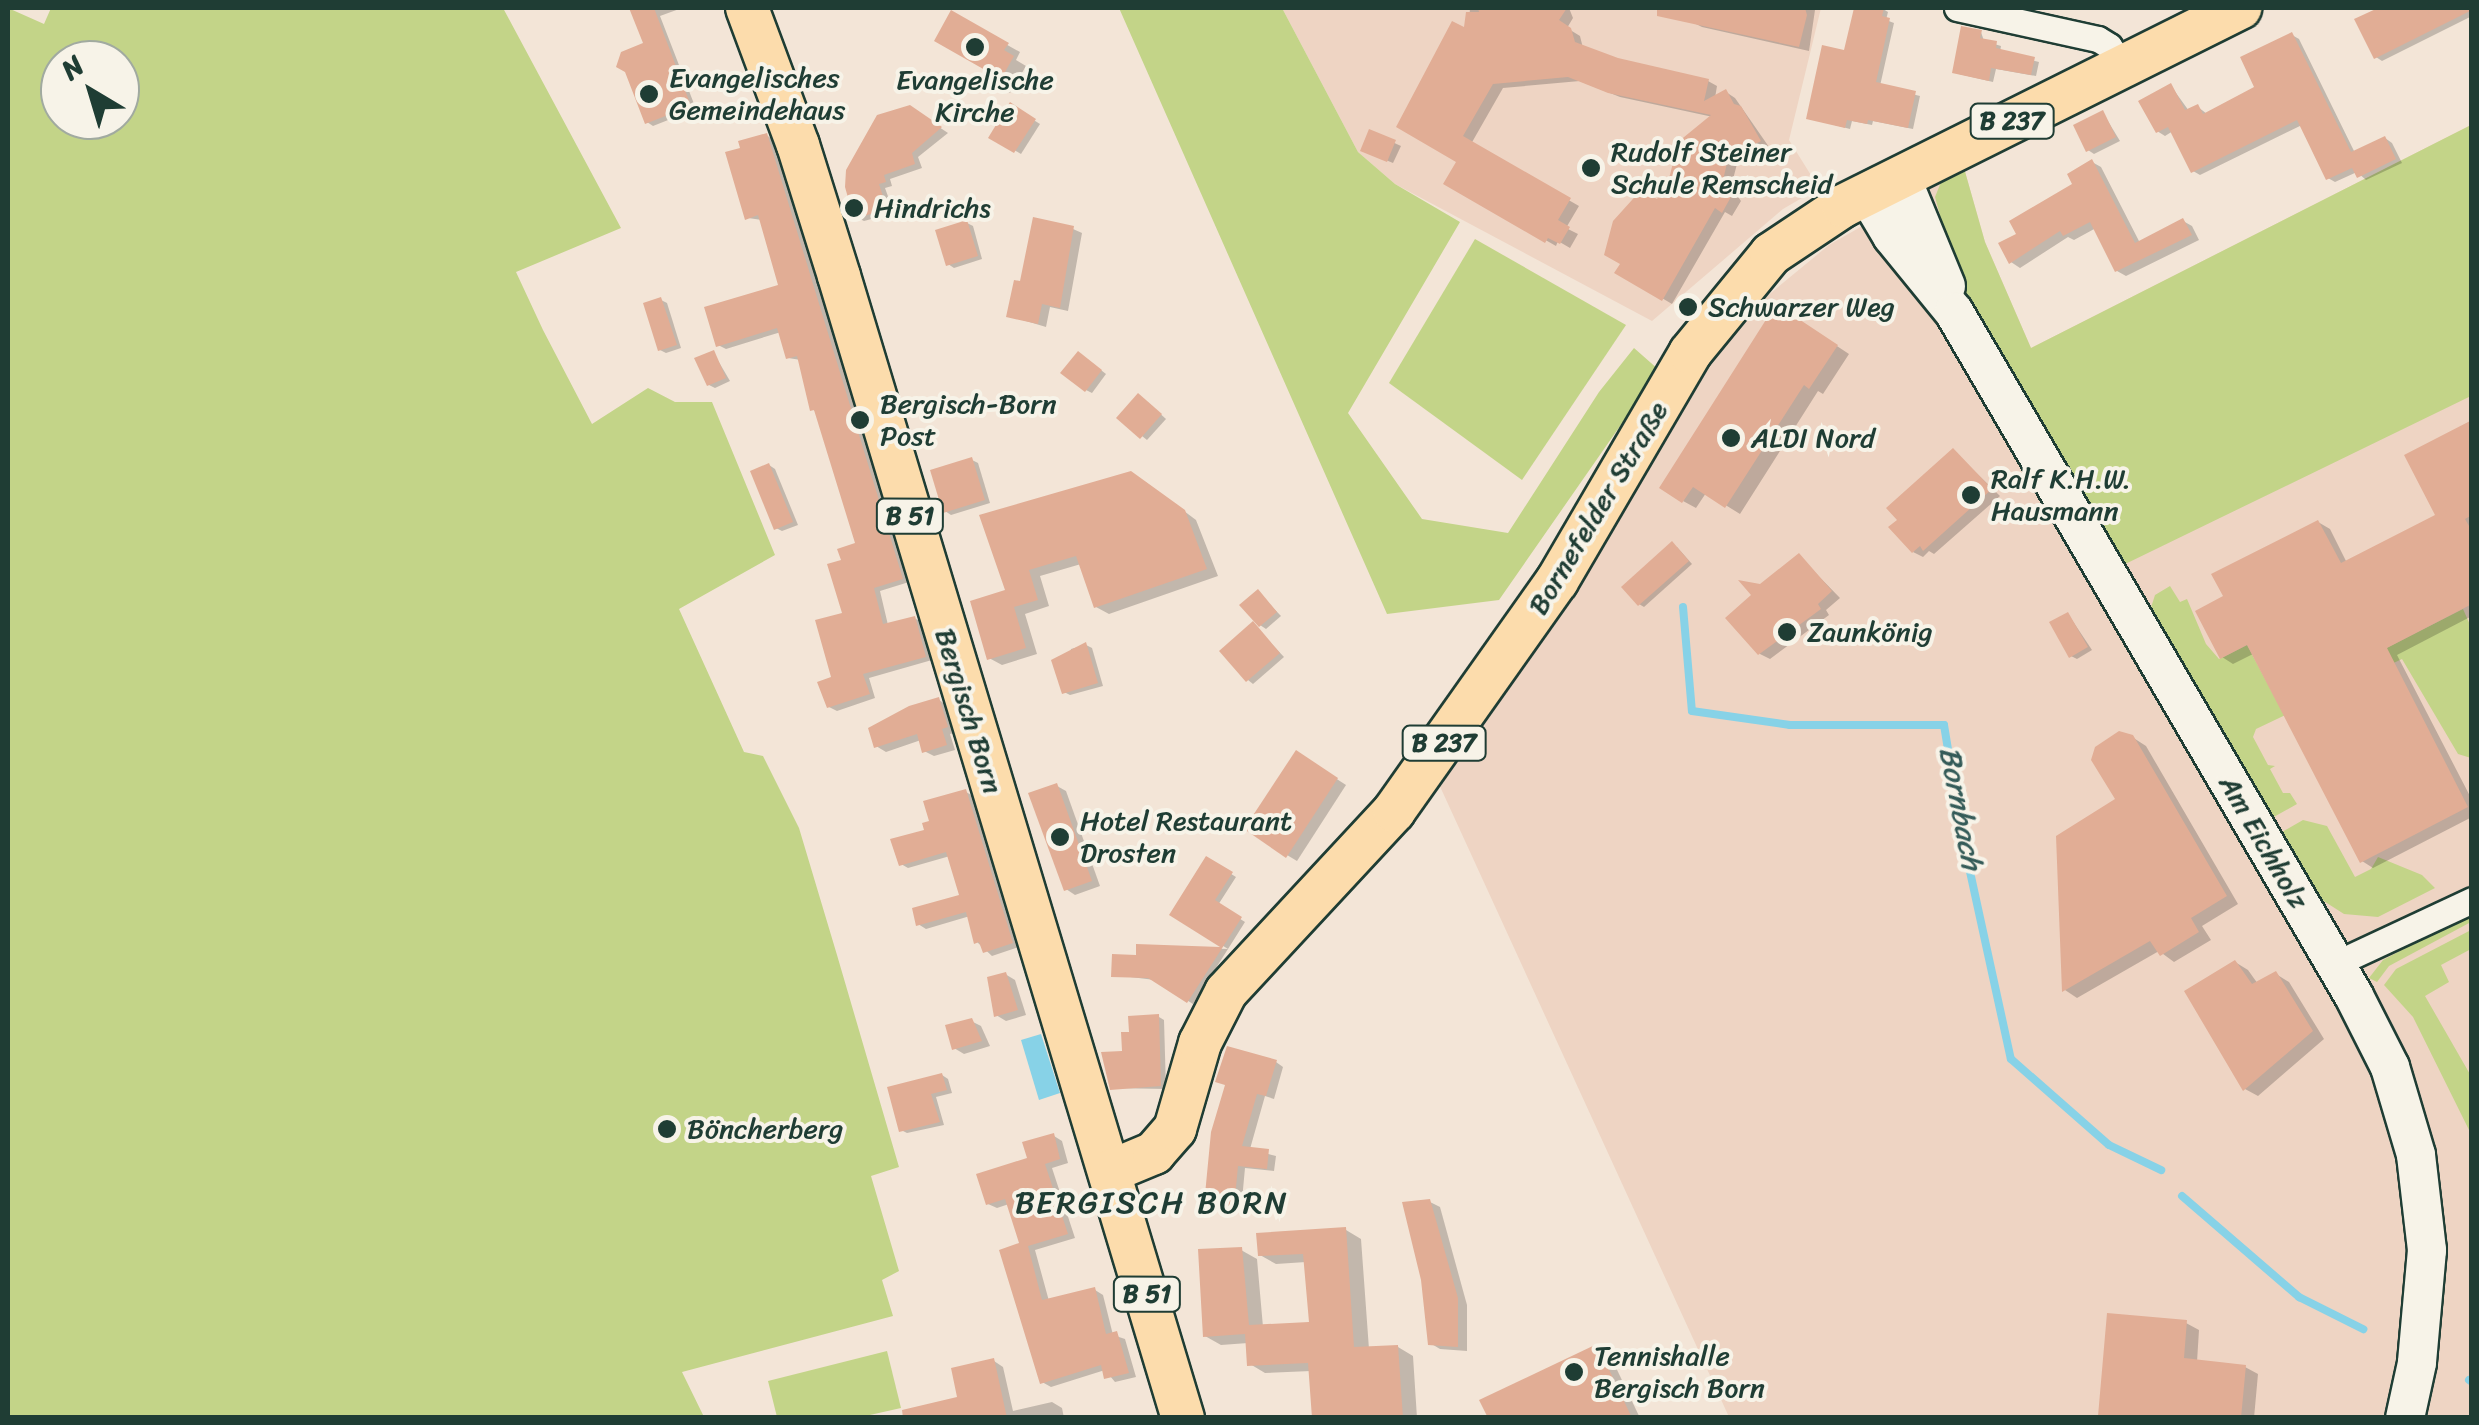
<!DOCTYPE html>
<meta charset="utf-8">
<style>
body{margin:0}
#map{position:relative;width:2479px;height:1425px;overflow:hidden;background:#f3e5d7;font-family:Sriracha,sans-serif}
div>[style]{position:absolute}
.built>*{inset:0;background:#eed4c3}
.green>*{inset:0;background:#c3d488}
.water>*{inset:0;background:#87d2e7}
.shadow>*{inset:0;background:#0003}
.stream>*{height:8px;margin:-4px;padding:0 4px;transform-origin:4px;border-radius:4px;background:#87d2e7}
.building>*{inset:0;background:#e1ad95}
.roads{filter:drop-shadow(2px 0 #1f3d34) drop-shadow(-2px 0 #1f3d34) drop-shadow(0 2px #1f3d34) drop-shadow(0 -2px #1f3d34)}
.street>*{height:25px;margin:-12.5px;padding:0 12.5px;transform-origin:12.5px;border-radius:12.5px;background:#f7f3e8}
.secondary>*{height:38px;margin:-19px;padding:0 19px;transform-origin:19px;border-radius:19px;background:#f7f3e8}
.primary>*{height:42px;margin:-21px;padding:0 21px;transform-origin:21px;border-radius:21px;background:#fcdcac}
.dots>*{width:28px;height:28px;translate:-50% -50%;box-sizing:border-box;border:5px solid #f7f3e8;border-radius:50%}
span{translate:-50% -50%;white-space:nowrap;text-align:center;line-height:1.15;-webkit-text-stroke:8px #f7f3e8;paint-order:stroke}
.shield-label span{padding:2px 8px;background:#f7f3e8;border:2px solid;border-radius:8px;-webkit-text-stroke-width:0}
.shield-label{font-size:25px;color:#1f3d34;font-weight:700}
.poi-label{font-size:28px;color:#1f3d34}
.left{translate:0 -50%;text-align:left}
.street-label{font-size:28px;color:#1f3d34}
.water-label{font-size:30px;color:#345b58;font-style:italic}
.quarter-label{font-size:32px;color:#1f3d34;letter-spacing:2.5px}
.frame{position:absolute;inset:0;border:10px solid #1f3d34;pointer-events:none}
.north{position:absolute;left:40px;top:40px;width:100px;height:100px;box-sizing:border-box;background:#f7f3e8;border:2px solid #a1aaa0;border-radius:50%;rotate:322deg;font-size:28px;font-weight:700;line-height:40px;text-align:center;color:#1f3d34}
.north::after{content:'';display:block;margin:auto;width:35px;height:45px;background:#1f3d34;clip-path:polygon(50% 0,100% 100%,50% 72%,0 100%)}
</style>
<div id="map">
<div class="built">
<div style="clip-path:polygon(1282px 8px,1821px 8px,1789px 140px,1819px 188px,1783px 209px,1652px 321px,1395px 184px,1358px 152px)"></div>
<div style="clip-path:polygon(2471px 125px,2471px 1417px,1729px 1417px,1421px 745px,1704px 348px,1829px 245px,1964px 168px,1985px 242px,2031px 348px)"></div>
</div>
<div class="green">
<div style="clip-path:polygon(evenodd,8px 8px,44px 24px,51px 8px,503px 8px,621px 228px,516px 272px,543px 330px,592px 424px,648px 388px,675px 402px,712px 402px,775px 555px,679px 609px,744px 752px,763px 756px,799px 828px,837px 955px,899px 1167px,871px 1176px,899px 1271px,882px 1280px,893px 1316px,682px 1372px,704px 1417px,8px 1417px,8px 8px,60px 60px,120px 60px,120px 120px,60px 120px,60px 60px)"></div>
<div style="clip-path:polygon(1119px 8px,1282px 8px,1358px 152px,1395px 184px,1460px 222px,1348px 413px,1422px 519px,1508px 533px,1599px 392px,1634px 348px,1659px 370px,1499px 600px,1387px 614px)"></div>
<div style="clip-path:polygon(2471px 125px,2471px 396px,2117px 568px,1966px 304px,1931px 220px,1940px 215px,1935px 197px,1941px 182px,1964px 168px,1985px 242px,2031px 348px)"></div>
<div style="clip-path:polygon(1475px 239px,1626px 325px,1522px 480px,1389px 383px)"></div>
<div style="clip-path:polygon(2170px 586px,2180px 602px,2187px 599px,2206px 644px,2219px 659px,2247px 645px,2278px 703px,2463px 609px,2471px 627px,2471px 758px,2458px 754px,2402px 659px,2256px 729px,2253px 737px,2268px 765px,2275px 766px,2270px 769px,2283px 793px,2290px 793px,2297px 804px,2272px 818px,2265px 817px,2147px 620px,2155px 595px)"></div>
<div style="clip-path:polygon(2303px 820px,2327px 826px,2355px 877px,2371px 869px,2378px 857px,2422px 875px,2435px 888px,2378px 917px,2344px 914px,2319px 898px,2284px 842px,2282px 832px)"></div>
<div style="clip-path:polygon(2471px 913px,2471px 922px,2389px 966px,2377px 982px,2369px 978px,2383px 960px)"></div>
<div style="clip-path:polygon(2471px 930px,2471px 949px,2441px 965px,2449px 982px,2425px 996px,2471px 1076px,2471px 1134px,2413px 1017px,2384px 985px,2396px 969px)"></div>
<div style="clip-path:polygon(887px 1351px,901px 1408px,861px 1417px,777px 1417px,768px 1381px)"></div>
</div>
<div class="water">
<div style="clip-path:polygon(1041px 1034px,1060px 1093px,1039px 1100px,1021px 1040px)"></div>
</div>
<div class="shadow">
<div style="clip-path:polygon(632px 8px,682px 8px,660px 16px,696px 109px,653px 126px,647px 122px,627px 71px,646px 44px)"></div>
<div style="clip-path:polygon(1470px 8px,1569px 8px,1573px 18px,1567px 28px,1580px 36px,1583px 48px,1617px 61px,1708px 81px,1717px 86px,1715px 98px,1726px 92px,1735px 98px,1769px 147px,1737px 164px,1731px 187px,1741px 201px,1732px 216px,1725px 212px,1672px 304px,1618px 272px,1713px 117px,1620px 97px,1580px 81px,1503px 88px,1471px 144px,1579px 206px,1566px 228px,1578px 234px,1570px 248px,1558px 241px,1556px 246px,1446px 183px,1459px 161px)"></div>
<div style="clip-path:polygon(1696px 8px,1766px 8px,1786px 12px,1787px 8px,1811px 8px,1815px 10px,1809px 51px,1702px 27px,1692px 22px)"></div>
<div style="clip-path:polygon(1856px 8px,1883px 9px,1888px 12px,1886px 20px,1894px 23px,1880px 86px,1920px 96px,1913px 129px,1873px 121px,1872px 125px,1852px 121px,1850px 129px,1808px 118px,1846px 53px)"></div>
<div style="clip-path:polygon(2390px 8px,2469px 8px,2470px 17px,2382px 61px,2376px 57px,2358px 20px)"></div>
<div style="clip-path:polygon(952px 14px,1020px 52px,1016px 60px,1026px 66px,1010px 93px,983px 78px,988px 69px)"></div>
<div style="clip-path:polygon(1981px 32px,1984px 41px,2001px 46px,2000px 52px,2039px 62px,2036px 76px,1996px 69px,1993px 82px,1959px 74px)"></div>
<div style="clip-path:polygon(2292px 35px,2299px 39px,2355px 153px,2385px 138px,2392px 143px,2402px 163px,2366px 180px,2357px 172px,2335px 182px,2328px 178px,2302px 125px,2200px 175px,2193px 171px,2173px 131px,2165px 136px,2157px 131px,2171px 86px,2189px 111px,2198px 107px,2207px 114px,2257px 88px)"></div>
<div style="clip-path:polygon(1011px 106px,1040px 124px,1021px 154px,992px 137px)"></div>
<div style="clip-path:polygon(918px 113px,948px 133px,918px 157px,922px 168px,890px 179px,892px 186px,885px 188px,894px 213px,864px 221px,856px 217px)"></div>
<div style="clip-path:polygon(2103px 113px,2120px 141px,2094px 154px,2088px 150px)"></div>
<div style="clip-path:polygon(1370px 132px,1401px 146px,1393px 163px,1369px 153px)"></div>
<div style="clip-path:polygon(766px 135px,774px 140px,909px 582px,880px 591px,888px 625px,914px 618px,922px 622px,932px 660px,869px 678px,875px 698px,837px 711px,829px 707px,845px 614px,844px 562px,858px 545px,818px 413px,812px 409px,801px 360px,788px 358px,781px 332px,726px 349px,718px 345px,781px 286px,762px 220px,748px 218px)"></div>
<div style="clip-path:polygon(2092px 162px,2101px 167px,2140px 243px,2183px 221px,2192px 226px,2199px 240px,2126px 276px,2117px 271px,2096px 228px,2074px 240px,2068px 237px,2020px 268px,2011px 262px,2019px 235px,2075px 185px)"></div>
<div style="clip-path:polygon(967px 223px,973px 226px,982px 259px,954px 268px,948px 264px)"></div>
<div style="clip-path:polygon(1073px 229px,1082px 233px,1068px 311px,1050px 307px,1046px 327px,1009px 316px,1022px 284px)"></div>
<div style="clip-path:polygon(661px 300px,667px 303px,681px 348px,666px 353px,660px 350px)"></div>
<div style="clip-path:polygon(1790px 315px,1849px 354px,1823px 394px,1818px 391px,1740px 514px,1706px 493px,1696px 508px,1683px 501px)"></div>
<div style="clip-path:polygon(713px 352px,730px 381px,715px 388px,709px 385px)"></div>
<div style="clip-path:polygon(1084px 357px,1106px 374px,1092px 393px,1086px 390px)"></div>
<div style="clip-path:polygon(1144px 399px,1166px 419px,1147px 440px,1142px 436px)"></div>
<div style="clip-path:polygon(2472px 423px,2472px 616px,2397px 655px,2472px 800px,2472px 817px,2373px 868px,2362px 861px,2255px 653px,2233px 664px,2222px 657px,2226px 597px,2318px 522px,2330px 529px,2347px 563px,2439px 516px)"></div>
<div style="clip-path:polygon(1954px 451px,2000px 496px,1934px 554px,1929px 551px,1923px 557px,1913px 552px)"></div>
<div style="clip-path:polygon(972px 460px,978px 463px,990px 503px,951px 515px,945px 511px)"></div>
<div style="clip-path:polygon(769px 465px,775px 469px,798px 525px,782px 531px,776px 528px)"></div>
<div style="clip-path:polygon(1144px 481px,1196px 520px,1218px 576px,1109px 614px,1096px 607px,1081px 564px,1040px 576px,1049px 606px,1025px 614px,1037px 654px,1002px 665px,989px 658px,1008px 592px,983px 516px)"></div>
<div style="clip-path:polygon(1677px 547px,1692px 564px,1644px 607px,1639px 604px)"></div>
<div style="clip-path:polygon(1799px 556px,1840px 598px,1826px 610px,1829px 615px,1770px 659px,1760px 654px,1760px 587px)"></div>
<div style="clip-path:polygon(1258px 592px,1281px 616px,1266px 629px,1260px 625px)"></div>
<div style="clip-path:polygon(2068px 614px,2092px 650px,2077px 659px,2071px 656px)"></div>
<div style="clip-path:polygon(1253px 624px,1284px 657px,1253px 684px,1248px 680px)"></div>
<div style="clip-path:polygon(1086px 645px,1092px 648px,1103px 686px,1070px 695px,1064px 692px,1071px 649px)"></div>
<div style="clip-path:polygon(939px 700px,948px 706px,957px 732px,950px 734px,955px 750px,934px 756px,924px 751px,921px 740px,886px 752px,876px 746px)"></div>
<div style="clip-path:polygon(2132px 737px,2146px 746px,2238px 904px,2202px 926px,2211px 940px,2174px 962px,2159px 951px,2077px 998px,2065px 990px)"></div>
<div style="clip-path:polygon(1306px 759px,1346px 785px,1297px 861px,1287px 855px)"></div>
<div style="clip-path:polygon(1057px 786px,1066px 791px,1100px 886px,1075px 895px,1066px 889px)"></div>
<div style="clip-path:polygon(966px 792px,973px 796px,1019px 947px,992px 956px,977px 942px,970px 916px,926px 929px,918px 924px,962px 896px,950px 856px,908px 868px,901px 864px)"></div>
<div style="clip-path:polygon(1207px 859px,1236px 877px,1218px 905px,1245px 922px,1228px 949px,1172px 914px)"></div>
<div style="clip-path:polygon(1139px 946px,1228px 949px,1193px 1004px,1155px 980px,1114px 975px,1138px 957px)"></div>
<div style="clip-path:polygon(2235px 962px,2248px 970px,2258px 984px,2276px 974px,2289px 982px,2324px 1039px,2258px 1096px,2245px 1089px)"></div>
<div style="clip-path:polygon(1005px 974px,1015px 980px,1026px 1015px,1006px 1021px,996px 1015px)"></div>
<div style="clip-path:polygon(1159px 1017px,1164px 1020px,1166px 1089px,1112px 1088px,1125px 1053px)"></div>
<div style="clip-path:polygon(971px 1021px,981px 1026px,990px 1046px,964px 1054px,954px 1048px)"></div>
<div style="clip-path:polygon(1276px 1062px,1283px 1067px,1274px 1099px,1265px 1096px,1250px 1149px,1276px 1156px,1274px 1171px,1245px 1168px,1241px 1211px,1214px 1208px,1207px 1204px,1227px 1086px)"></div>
<div style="clip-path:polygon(942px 1075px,948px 1079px,952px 1093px,936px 1097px,944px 1125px,907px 1133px,901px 1130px)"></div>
<div style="clip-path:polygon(1054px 1136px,1062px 1141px,1068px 1163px,1052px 1168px,1075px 1238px,1035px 1250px,1049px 1301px,1095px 1290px,1103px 1295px,1113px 1335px,1125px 1339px,1136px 1377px,1115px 1382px,1105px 1370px,1051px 1387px,1042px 1382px,1022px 1245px,1009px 1204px,997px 1208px,988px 1204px)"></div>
<div style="clip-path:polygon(1430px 1202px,1440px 1207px,1467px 1305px,1467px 1351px,1440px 1349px,1430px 1343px)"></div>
<div style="clip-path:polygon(1346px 1230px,1361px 1239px,1369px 1349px,1398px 1347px,1413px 1356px,1417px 1418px,1315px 1418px,1311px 1371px,1265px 1373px,1250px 1364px,1248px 1343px,1221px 1345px,1205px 1336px,1241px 1250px,1257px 1259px,1263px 1327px,1312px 1324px,1306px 1262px,1276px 1264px,1260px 1255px)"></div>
<div style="clip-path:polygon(2186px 1323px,2199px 1330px,2197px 1362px,2245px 1367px,2258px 1374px,2254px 1418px,2100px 1414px)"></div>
<div style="clip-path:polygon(1597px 1347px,1610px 1355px,1640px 1418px,1490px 1418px)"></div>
<div style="clip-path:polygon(994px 1361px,1003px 1367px,1013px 1411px,1052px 1402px,1062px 1408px,1064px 1418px,934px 1418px,960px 1399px)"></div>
</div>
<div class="stream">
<div style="left:1683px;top:607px;width:104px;rotate:85.1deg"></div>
<div style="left:1692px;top:711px;width:99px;rotate:8.1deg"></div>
<div style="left:1790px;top:725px;width:154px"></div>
<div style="left:1944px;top:725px;width:111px;rotate:80.7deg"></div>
<div style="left:1962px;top:835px;width:229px;rotate:77.7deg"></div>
<div style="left:2011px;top:1059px;width:130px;rotate:41.3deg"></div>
<div style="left:2109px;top:1145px;width:58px;rotate:25.7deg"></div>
<div style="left:2182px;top:1196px;width:155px;rotate:40.8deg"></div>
<div style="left:2299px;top:1297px;width:72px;rotate:26.6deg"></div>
<div style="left:2469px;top:1380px;width:4px;rotate:34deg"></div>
</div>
<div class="building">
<div style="clip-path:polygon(629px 8px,654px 8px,691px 106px,645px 124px,625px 72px,616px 67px,621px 52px,643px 43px)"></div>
<div style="clip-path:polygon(1478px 8px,1567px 8px,1559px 20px,1571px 28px,1575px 42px,1618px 58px,1709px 79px,1704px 101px,1726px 89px,1734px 104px,1741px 106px,1761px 141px,1728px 159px,1723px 180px,1732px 195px,1722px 213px,1715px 208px,1662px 301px,1614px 273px,1620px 264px,1604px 255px,1613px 221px,1641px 190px,1657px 199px,1670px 175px,1678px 142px,1711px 115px,1608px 93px,1568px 77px,1493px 84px,1463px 136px,1571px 198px,1558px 220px,1570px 227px,1560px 244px,1548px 238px,1545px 243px,1443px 184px,1456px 162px,1396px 127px,1452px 21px,1464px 27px,1466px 12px,1479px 12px)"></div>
<div style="clip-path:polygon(1657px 8px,1805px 8px,1807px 15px,1799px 47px,1657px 16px)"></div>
<div style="clip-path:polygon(1854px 8px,1884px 8px,1882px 16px,1890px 18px,1876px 82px,1916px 91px,1908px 128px,1868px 120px,1867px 124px,1847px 120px,1845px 128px,1806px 119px,1822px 45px,1844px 50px)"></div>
<div style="clip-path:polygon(2378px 8px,2472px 8px,2472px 10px,2374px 59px,2354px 19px)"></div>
<div style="clip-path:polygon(951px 10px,1009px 43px,1004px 50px,1014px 56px,996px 88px,980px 79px,985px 70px,934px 41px)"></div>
<div style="clip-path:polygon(1961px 26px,1982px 30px,1980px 38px,1997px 41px,1996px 48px,2035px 57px,2031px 75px,1991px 68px,1989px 81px,1952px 73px)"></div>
<div style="clip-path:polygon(2292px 32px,2351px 152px,2385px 136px,2396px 159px,2357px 178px,2352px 168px,2326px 180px,2297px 120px,2191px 173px,2168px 127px,2156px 133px,2138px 101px,2171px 83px,2185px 110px,2198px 104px,2203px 114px,2254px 87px,2240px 57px)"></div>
<div style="clip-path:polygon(1010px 102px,1036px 119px,1014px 153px,988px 138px)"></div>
<div style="clip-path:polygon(910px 105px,942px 127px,912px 153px,915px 164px,884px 175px,886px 182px,879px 184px,887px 209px,854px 219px,845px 187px,846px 170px,877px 115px)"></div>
<div style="clip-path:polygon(2103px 110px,2116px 137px,2086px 152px,2073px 125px)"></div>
<div style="clip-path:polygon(1369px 129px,1396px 140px,1387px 162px,1360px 151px)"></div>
<div style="clip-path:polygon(767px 133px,903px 579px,874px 588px,883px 624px,915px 616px,926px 657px,863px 674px,870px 694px,827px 708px,817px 682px,831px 677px,815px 620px,842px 613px,827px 564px,841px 560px,837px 549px,855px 543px,814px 410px,810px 411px,797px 356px,786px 359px,777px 328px,716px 347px,704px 307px,778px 285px,758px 215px,745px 220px,725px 152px,740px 148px,738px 141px)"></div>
<div style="clip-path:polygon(2092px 159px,2135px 243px,2183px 218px,2192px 235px,2115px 272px,2090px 222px,2063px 236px,2060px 231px,2009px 264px,1998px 243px,2016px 234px,2009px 221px,2072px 184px,2067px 174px)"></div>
<div style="clip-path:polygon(1033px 217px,1074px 226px,1060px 308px,1042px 304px,1038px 324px,1006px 317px,1014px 280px,1020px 281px)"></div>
<div style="clip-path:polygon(967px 220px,978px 256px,946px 266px,935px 230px)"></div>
<div style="clip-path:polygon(661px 297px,677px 345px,658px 351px,643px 303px)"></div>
<div style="clip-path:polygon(1776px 304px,1838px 345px,1809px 389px,1804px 385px,1725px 508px,1693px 487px,1682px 503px,1659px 488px)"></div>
<div style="clip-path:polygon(714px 350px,726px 378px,707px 386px,694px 358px)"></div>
<div style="clip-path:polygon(1078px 351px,1102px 370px,1085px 392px,1060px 373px)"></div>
<div style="clip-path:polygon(1138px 393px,1162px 414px,1140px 439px,1116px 418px)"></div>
<div style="clip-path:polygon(2472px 420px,2472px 515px,2465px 519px,2472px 531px,2472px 604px,2387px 648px,2468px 807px,2360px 863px,2247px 645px,2220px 659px,2195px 611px,2223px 596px,2211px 574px,2318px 520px,2341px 563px,2435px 515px,2404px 455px)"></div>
<div style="clip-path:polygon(1953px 448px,1992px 489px,1923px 551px,1920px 546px,1912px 553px,1888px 527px,1897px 520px,1886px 508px)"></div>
<div style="clip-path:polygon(972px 457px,985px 500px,943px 513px,930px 470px)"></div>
<div style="clip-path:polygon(769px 463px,793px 522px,774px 530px,750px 471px)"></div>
<div style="clip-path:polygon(1131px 471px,1185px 510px,1207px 569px,1094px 608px,1076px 556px,1029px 570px,1038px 600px,1014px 607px,1026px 648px,987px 660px,970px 601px,1005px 590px,979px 515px)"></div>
<div style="clip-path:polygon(1672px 541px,1689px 561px,1638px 606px,1621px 587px)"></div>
<div style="clip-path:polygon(1799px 553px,1832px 591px,1818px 604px,1821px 609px,1758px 655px,1725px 618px,1751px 595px,1738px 580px,1760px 584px)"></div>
<div style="clip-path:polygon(1258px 589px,1277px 612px,1259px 627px,1239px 605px)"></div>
<div style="clip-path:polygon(2068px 612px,2088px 647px,2069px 658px,2049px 622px)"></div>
<div style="clip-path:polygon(1253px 621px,1280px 653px,1246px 682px,1219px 651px)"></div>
<div style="clip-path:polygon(1086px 642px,1098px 683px,1062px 694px,1051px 660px)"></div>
<div style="clip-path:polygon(939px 697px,948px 727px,942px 729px,947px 745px,922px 753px,917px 734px,874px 748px,868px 728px,909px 706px)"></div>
<div style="clip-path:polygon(2119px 731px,2133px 735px,2227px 896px,2191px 918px,2199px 932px,2160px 956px,2150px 941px,2062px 992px,2056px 836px,2115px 799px,2091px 760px,2095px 747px)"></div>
<div style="clip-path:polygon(1296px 750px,1338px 778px,1286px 858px,1244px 829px)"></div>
<div style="clip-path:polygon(1057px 783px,1092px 881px,1064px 891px,1028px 793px)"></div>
<div style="clip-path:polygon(966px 789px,1013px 943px,983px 953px,979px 942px,974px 944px,966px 912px,916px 926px,912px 908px,959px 895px,946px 852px,899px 866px,890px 839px,924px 830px,922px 823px,929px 821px,923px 801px)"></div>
<div style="clip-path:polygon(1206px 856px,1233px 872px,1215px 900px,1242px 917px,1187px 1003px,1148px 978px,1111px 977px,1112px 954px,1136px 955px,1136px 944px,1220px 947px,1169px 915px)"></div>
<div style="clip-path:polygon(2235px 960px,2252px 984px,2276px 971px,2313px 1031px,2243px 1091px,2184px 991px)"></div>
<div style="clip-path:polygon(1006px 972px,1018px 1010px,994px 1017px,987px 977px)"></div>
<div style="clip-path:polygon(1159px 1014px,1161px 1086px,1110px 1090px,1101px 1052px,1122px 1051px,1121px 1032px,1129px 1032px,1128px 1016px)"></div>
<div style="clip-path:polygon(972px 1018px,982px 1041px,952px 1050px,945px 1025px)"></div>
<div style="clip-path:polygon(1227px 1046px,1277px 1060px,1266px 1096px,1257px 1094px,1242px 1146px,1269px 1149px,1267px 1169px,1238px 1166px,1234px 1208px,1204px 1205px,1211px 1132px,1225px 1085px,1215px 1082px)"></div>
<div style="clip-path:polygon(942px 1073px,947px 1090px,931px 1094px,940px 1122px,899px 1132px,887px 1087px)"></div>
<div style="clip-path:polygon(1054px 1133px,1060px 1159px,1045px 1164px,1068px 1234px,1028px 1246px,1042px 1300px,1095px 1287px,1106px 1334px,1117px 1331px,1129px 1373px,1104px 1379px,1101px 1365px,1040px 1384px,999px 1250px,1019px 1243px,1005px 1199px,986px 1205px,976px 1174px,1027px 1158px,1022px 1142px)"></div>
<div style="clip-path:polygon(1430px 1199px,1458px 1298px,1458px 1347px,1428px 1345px,1421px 1280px,1402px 1202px)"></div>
<div style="clip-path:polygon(1346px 1227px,1354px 1347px,1398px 1345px,1403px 1418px,1312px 1418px,1308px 1363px,1247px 1366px,1245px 1334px,1203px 1337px,1198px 1249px,1242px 1247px,1249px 1325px,1309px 1322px,1303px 1254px,1258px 1256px,1256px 1233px)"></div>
<div style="clip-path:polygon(2107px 1313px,2187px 1320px,2184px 1358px,2246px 1365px,2241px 1418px,2098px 1416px)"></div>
<div style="clip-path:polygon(1597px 1344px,1632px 1418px,1488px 1418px,1479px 1400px)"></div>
<div style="clip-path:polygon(994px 1358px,1007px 1418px,903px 1418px,902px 1410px,957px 1397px,951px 1368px)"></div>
</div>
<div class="roads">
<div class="street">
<div style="left:1957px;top:8px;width:144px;rotate:12.4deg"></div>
<div style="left:2098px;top:39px;width:13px;rotate:32deg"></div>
<div style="left:2109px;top:46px;width:24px;rotate:55deg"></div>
<div style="left:2335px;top:964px;width:151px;rotate:-25deg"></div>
</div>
<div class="secondary">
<div style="left:1901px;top:177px;width:118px;rotate:67.6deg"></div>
<div style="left:1867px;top:194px;width:49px;rotate:59.2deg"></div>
<div style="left:1892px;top:236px;width:98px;rotate:50.8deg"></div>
<div style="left:1954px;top:312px;width:792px;rotate:59.68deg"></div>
<div style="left:2354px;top:996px;width:80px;rotate:63.1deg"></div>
<div style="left:2390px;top:1067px;width:92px;rotate:73.5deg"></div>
<div style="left:2416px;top:1155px;width:96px;rotate:83.4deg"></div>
<div style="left:2427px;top:1250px;width:113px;rotate:95.1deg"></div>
<div style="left:2417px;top:1363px;width:56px;rotate:102.3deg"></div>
</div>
<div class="primary">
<div style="left:747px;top:8px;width:146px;rotate:69.6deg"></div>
<div style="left:798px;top:145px;width:137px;rotate:72.6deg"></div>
<div style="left:839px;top:276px;width:1193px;rotate:73.24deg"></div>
<div style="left:1111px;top:1171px;width:47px;rotate:-22.7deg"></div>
<div style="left:1154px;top:1153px;width:32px;rotate:-49deg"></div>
<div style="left:1175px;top:1129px;width:90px;rotate:-73.8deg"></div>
<div style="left:1200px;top:1043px;width:57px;rotate:-63deg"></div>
<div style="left:1226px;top:992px;width:247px;rotate:-47.1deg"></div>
<div style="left:1394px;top:811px;width:282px;rotate:-54.7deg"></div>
<div style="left:1557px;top:581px;width:264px;rotate:-59.7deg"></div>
<div style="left:1690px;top:353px;width:128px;rotate:-50.7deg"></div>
<div style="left:1771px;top:254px;width:87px;rotate:-33.7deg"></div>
<div style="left:1843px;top:206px;width:444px;rotate:-26.5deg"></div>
</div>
</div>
<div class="dots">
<div style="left:975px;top:47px;background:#1f3d34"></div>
<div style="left:649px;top:94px;background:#1f3d34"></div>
<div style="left:1591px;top:168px;background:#1f3d34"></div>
<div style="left:854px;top:208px;background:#1f3d34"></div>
<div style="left:1688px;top:307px;background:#1f3d34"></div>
<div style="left:860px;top:420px;background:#1f3d34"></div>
<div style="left:1731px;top:438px;background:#1f3d34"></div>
<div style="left:1971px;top:495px;background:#1f3d34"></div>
<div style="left:1787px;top:632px;background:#1f3d34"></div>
<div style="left:1060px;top:837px;background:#1f3d34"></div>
<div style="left:667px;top:1129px;background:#1f3d34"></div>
<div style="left:1574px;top:1372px;background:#1f3d34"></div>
</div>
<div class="shield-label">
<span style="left:2012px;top:121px">B 237</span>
<span style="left:910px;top:516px">B 51</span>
<span style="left:1444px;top:743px">B 237</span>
<span style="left:1147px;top:1294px">B 51</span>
</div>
<div class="poi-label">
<span class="left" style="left:669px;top:94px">Evangelisches<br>Gemeindehaus</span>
<span style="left:975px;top:96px">Evangelische<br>Kirche</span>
<span class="left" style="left:1611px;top:168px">Rudolf Steiner<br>Schule Remscheid</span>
<span class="left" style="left:874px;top:208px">Hindrichs</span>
<span class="left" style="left:1708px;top:307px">Schwarzer Weg</span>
<span class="left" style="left:880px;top:420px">Bergisch-Born<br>Post</span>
<span class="left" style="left:1751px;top:438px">ALDI Nord</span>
<span class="left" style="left:1991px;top:495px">Ralf K.H.W.<br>Hausmann</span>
<span class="left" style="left:1807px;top:632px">Zaunkönig</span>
<span class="left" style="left:1080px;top:837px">Hotel Restaurant<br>Drosten</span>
<span class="left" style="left:687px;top:1129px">Böncherberg</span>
<span class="left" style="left:1594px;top:1372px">Tennishalle<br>Bergisch Born</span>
</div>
<div class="street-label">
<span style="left:1598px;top:508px;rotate:-59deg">Bornefelder Straße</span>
<span style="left:969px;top:711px;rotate:73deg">Bergisch Born</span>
<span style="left:2264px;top:842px;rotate:60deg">Am Eichholz</span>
</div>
<div class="water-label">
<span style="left:1961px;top:808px;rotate:79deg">Bornbach</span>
</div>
<div class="quarter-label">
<span style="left:1152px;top:1203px">BERGISCH BORN</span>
</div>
<div class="frame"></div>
<div class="north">N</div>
</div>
